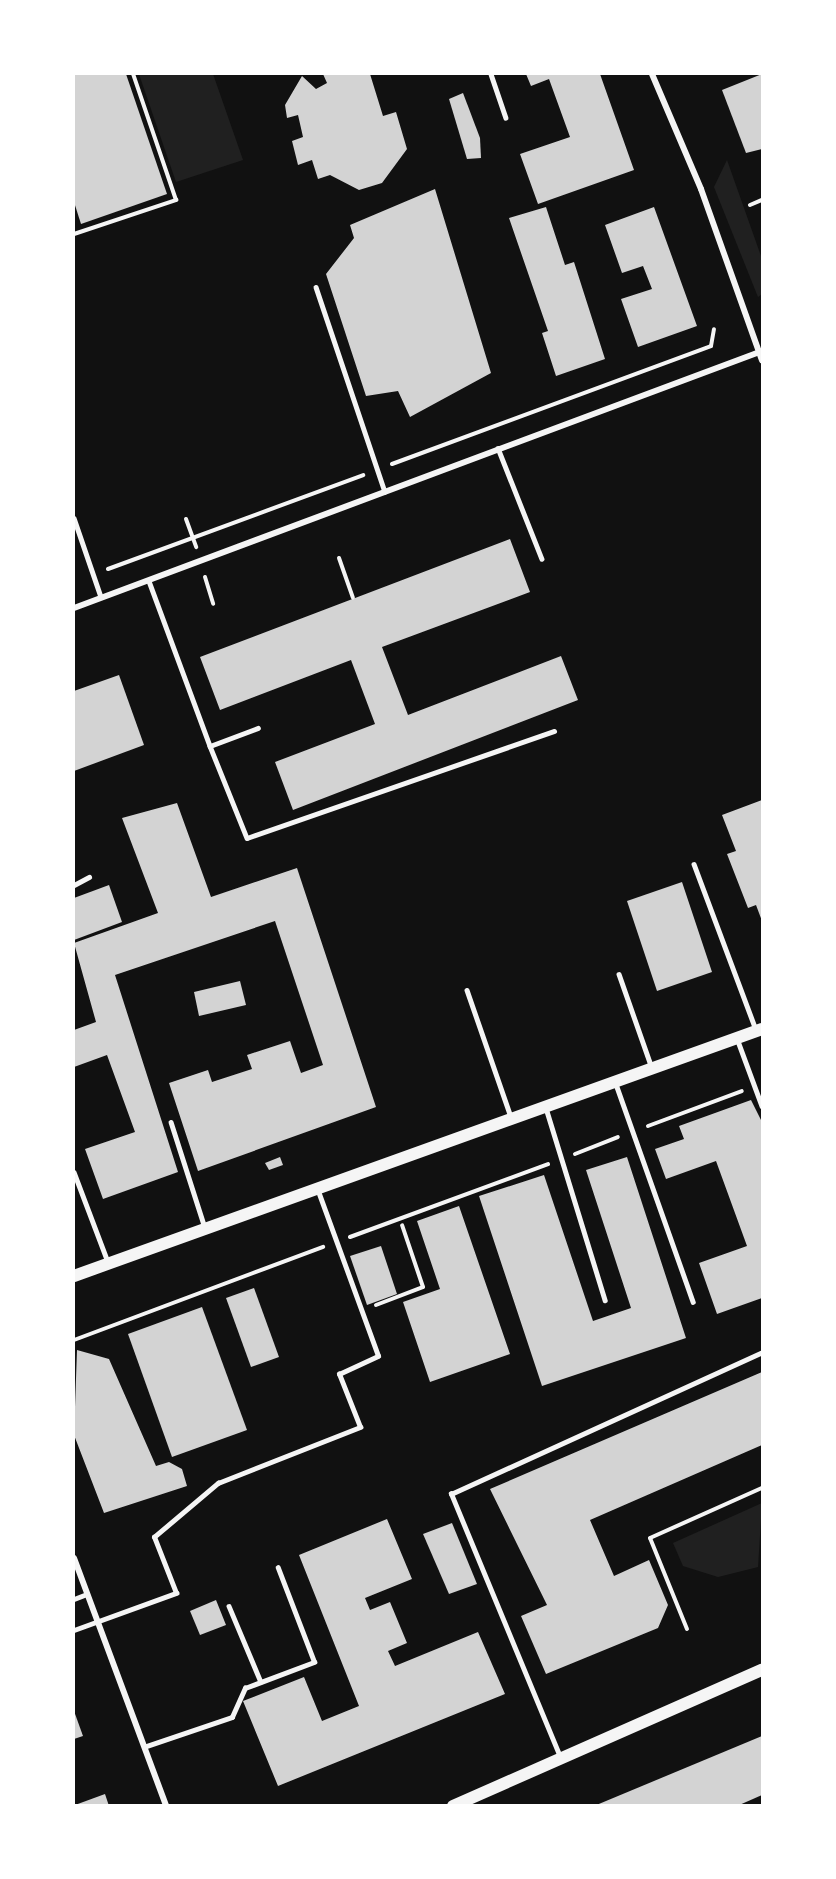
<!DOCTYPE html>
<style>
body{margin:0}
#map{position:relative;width:836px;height:1879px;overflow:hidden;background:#111;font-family:Inter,sans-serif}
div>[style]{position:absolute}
.green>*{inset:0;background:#202020}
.building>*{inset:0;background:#d3d3d3}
.path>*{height:4px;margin:-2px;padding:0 2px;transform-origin:2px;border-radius:2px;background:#f5f5f5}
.service>*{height:4.5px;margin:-2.25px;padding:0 2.25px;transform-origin:2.25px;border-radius:2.25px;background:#f5f5f5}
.minor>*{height:6px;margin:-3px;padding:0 3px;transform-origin:3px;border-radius:3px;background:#f5f5f5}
.secondary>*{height:12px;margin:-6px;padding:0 6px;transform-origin:6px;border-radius:6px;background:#f5f5f5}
span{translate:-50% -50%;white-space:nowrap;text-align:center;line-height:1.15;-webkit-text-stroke:6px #fff;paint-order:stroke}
.frame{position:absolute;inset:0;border:75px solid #fff;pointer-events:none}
</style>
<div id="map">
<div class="green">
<div style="clip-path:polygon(139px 74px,213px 74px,243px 160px,176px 182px)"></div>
<div style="clip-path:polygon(727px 160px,762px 259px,762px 294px,758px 297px,714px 187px)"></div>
<div style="clip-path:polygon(762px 1503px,758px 1567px,718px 1577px,683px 1566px,673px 1543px)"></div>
</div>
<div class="building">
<div style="clip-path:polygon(74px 74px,126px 74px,167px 194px,81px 224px,74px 202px)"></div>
<div style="clip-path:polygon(323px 74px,370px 74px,383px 116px,396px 112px,407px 149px,382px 183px,359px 190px,330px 175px,318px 179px,312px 160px,298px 165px,292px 141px,303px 137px,298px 115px,287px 118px,285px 105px,302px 76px,316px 89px,327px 83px)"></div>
<div style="clip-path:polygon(526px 74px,600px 74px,634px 170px,538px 204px,520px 154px,570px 137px,549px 79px,531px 86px)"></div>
<div style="clip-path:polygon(762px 74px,762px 149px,746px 153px,722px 90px)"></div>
<div style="clip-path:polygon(463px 93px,480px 138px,481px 158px,467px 159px,449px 99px)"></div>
<div style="clip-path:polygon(435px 189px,491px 373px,410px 417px,398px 391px,366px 396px,326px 274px,354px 238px,350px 225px)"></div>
<div style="clip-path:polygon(546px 207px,565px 265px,574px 262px,605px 359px,556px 376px,542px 333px,548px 331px,509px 218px)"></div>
<div style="clip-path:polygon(654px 207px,697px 326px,638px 347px,621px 299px,652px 289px,643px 266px,622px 273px,605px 225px)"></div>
<div style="clip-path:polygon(510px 539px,530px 592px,382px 647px,408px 715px,561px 656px,578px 700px,293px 810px,275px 762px,375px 724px,351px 660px,220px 710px,200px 657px)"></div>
<div style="clip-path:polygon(119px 675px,144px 745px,74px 771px,74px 691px)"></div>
<div style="clip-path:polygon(762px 800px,762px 921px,756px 905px,748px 908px,727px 854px,736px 851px,722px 815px)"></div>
<div style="clip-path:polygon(177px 803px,211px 897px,297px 868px,376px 1107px,198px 1171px,169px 1083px,208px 1070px,212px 1082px,252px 1069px,247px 1055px,290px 1041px,301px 1073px,323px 1065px,275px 921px,115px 975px,178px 1172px,103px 1199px,85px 1149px,135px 1132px,107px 1055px,74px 1067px,74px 1030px,96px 1022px,74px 943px,158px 913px,122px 818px)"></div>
<div style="clip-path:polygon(682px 882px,712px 972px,657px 991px,627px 901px)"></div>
<div style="clip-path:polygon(109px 885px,122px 922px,74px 940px,74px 898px)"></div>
<div style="clip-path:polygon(240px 981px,246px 1005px,199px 1016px,194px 992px)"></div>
<div style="clip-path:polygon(751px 1100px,762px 1122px,762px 1298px,717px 1314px,699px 1263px,747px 1246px,716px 1161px,666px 1179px,655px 1149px,684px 1139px,679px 1126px)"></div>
<div style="clip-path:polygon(280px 1157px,283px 1165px,269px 1170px,265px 1163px)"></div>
<div style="clip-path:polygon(627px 1157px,686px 1338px,542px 1386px,479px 1196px,544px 1175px,593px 1321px,631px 1308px,586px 1170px)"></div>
<div style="clip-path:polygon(459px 1206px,510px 1354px,430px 1382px,403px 1302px,440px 1289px,417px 1221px)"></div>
<div style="clip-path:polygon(381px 1246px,397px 1294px,367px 1305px,350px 1256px)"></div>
<div style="clip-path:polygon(254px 1288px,279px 1357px,251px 1367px,226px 1298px)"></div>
<div style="clip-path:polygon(202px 1307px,247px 1430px,172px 1457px,128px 1334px)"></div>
<div style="clip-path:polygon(77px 1350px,109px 1359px,156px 1466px,169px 1462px,182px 1469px,187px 1486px,104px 1513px,74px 1435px)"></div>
<div style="clip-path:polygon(762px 1372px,762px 1445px,590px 1520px,614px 1576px,649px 1560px,668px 1605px,658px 1628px,546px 1674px,521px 1616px,547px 1605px,490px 1489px)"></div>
<div style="clip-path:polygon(387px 1519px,412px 1579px,365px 1598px,370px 1610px,390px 1602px,407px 1643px,388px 1651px,395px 1666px,478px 1632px,505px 1694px,278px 1786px,243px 1701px,304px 1677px,322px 1721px,359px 1706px,299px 1555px)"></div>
<div style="clip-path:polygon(452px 1523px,477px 1584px,449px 1594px,423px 1534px)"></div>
<div style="clip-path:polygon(216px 1600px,226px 1625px,200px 1635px,190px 1611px)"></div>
<div style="clip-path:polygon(74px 1711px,83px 1736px,74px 1739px)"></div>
<div style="clip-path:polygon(762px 1736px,762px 1795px,737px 1806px,594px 1806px)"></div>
<div style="clip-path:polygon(105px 1794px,109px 1806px,75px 1806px,75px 1805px)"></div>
</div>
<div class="path">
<div style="left:750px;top:205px;width:13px;rotate:-23deg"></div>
<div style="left:74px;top:234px;width:108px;rotate:-18.4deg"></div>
<div style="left:176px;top:200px;width:133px;rotate:-108.8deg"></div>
<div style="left:392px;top:464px;width:340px;rotate:-20.3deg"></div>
<div style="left:711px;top:346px;width:17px;rotate:-80deg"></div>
<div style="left:186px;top:519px;width:30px;rotate:70deg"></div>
<div style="left:339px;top:558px;width:42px;rotate:70.7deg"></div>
<div style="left:108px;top:569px;width:272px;rotate:-20.2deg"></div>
<div style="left:205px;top:577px;width:28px;rotate:73deg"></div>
<div style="left:648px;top:1126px;width:100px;rotate:-20.4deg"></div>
<div style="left:575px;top:1154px;width:46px;rotate:-21.6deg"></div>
<div style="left:350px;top:1237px;width:211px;rotate:-20.2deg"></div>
<div style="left:376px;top:1305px;width:50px;rotate:-21deg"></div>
<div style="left:423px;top:1287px;width:65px;rotate:-108.7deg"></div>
<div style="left:74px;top:1340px;width:266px;rotate:-20.5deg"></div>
<div style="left:687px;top:1629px;width:98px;rotate:-112.1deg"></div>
<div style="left:650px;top:1538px;width:123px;rotate:-24.1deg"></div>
</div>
<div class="service">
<div style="left:491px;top:74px;width:46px;rotate:71.2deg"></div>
<div style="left:316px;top:287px;width:216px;rotate:71.4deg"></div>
<div style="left:498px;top:448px;width:119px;rotate:68.4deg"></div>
<div style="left:74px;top:518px;width:83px;rotate:71.1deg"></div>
<div style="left:149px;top:581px;width:176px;rotate:69.7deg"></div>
<div style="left:210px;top:746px;width:51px;rotate:-20.6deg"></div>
<div style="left:210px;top:746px;width:99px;rotate:68.1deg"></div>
<div style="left:247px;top:838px;width:325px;rotate:-19.2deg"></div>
<div style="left:694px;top:864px;width:177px;rotate:69.5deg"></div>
<div style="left:74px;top:885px;width:17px;rotate:-28deg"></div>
<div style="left:619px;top:974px;width:100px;rotate:70.7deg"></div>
<div style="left:467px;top:990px;width:134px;rotate:70.9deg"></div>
<div style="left:738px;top:1041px;width:69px;rotate:69.7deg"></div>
<div style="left:616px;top:1084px;width:231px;rotate:70.5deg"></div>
<div style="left:546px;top:1108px;width:201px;rotate:72.9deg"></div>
<div style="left:171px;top:1122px;width:111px;rotate:72.2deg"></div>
<div style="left:74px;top:1172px;width:96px;rotate:69.3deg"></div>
<div style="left:74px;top:1599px;width:14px;rotate:-21deg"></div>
<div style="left:229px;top:1606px;width:82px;rotate:67.2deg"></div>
<div style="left:74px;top:1630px;width:109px;rotate:-19.9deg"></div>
<div style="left:176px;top:1593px;width:60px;rotate:-111.4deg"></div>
<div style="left:154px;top:1537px;width:84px;rotate:-40.2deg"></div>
<div style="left:218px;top:1483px;width:153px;rotate:-21.5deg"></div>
<div style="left:360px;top:1427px;width:57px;rotate:-111.6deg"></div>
<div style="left:339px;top:1374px;width:43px;rotate:-24.8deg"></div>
<div style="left:378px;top:1356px;width:176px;rotate:-110deg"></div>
<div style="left:144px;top:1747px;width:93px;rotate:-18.8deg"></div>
<div style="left:232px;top:1717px;width:32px;rotate:-66deg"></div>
<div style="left:245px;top:1688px;width:74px;rotate:-20.6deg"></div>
<div style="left:314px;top:1662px;width:101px;rotate:-111deg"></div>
<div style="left:560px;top:1757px;width:285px;rotate:-112.5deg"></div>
<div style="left:451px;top:1494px;width:342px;rotate:-24.5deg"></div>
</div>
<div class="minor">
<div style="left:652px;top:74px;width:125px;rotate:66.9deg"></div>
<div style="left:701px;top:189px;width:182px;rotate:70.4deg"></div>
<div style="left:74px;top:608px;width:734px;rotate:-20.48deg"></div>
<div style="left:74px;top:1558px;width:265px;rotate:69.6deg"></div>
</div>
<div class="secondary">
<div style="left:74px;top:1276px;width:731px;rotate:-19.75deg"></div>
<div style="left:453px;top:1806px;width:338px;rotate:-23.8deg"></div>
</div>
<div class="frame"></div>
</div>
